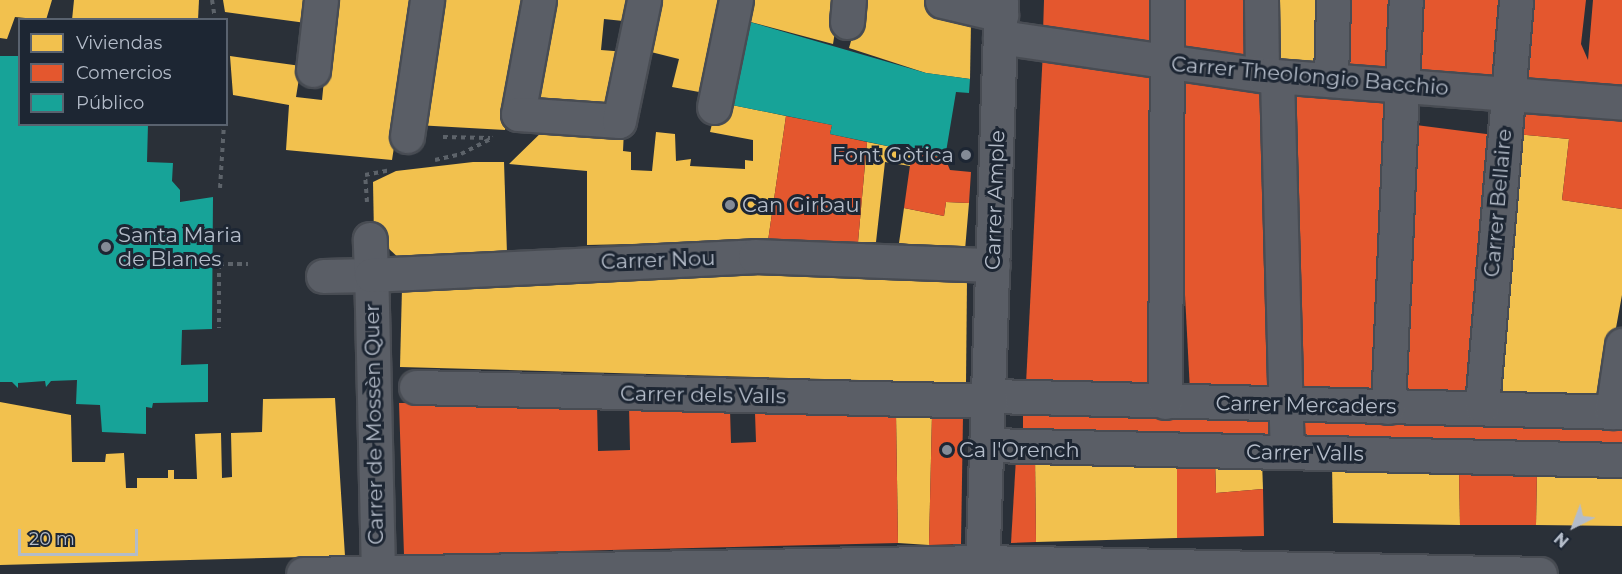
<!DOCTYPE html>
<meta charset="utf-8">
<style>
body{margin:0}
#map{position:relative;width:1622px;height:574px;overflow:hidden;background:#2a3038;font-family:Montserrat,sans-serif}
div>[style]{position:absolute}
.homes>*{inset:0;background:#f2c14e}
.shops>*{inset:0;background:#e4572e}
.public>*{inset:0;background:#17a398}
.path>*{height:4px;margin-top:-2px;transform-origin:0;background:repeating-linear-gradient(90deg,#5d636a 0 4.5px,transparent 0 9px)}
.roads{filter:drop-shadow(2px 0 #484c53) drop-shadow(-2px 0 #484c53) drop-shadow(0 2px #484c53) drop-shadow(0 -2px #484c53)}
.pedestrian>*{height:33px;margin:-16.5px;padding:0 16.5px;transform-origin:16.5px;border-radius:16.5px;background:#5a5e66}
.minor>*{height:33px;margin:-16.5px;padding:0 16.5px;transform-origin:16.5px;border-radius:16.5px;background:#5a5e66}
.dots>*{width:16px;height:16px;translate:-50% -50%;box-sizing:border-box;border:3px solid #1d2633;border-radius:50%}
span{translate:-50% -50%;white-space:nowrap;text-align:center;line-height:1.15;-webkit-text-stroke:6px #1d2633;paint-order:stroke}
.street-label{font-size:21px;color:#b4bcc9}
.poi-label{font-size:21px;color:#b4bcc9}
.right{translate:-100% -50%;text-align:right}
.left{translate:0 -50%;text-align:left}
.legend{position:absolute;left:18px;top:18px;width:210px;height:108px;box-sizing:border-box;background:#1d2633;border:2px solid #59626f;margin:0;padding:8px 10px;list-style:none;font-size:18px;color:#b4bcc9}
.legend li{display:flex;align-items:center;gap:12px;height:30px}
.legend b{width:30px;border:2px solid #59626f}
.north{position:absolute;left:1544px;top:496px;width:60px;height:60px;-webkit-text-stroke:4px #1d2633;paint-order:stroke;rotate:222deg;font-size:16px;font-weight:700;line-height:24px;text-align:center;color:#b4bcc9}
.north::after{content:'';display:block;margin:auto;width:21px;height:27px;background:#b4bcc9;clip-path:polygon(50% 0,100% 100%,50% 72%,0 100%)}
.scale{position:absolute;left:18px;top:529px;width:120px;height:27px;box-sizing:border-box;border:3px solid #b4bcc9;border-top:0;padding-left:8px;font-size:18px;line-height:21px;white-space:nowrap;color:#b4bcc9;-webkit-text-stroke:4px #1d2633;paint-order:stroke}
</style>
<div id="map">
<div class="homes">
<div style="clip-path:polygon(0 0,52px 0,46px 20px,15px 17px,7px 39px,0 38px)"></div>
<div style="clip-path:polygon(74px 0,199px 0,198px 20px,72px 20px)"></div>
<div style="clip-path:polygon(223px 0,308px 0,306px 23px,225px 12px)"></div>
<div style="clip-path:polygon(332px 0,417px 0,392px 160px,286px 150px,289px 105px,233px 95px,230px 56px,301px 66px,296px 97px,322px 100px)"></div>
<div style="clip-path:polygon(435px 0,527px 0,505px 130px,416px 125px)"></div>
<div style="clip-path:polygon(548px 0,637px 0,633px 22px,604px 19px,601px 50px,626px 52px,614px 111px,529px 103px)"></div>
<div style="clip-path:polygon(649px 0,727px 0,710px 94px,672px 87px,679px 59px,639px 49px)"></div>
<div style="clip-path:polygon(747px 0,840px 0,833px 44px,743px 20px)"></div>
<div style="clip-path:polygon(863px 0,942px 0,971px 22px,970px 79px,926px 73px,849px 48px)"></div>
<div style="clip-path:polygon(1271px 0,1323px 0,1320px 69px,1271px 65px)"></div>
<div style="clip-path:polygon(727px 104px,786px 116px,768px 241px,587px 245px,587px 171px,509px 164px,549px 125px,624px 130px,623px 151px,631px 152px,631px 170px,652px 171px,656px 132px,675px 134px,676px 161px,691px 159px,690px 166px,745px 169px,745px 160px,753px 161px,753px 140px,710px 132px,716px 108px)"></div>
<div style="clip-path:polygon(1515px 134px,1569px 139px,1562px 200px,1622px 209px,1622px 295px,1603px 399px,1493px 395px)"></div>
<div style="clip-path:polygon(867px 142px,912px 151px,910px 166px,885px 162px,876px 242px,858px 242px)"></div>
<div style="clip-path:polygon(473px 162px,504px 162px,507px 254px,401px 260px,374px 235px,373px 182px,396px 171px)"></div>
<div style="clip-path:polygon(946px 202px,969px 203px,965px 250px,899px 243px,904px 208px,944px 216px)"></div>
<div style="clip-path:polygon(765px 271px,967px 279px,966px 383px,400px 367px,402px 288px)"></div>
<div style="clip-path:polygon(335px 398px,345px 556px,0 565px,0 402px,71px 415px,72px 462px,105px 462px,106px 454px,124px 453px,126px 488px,137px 488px,137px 478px,168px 478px,168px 470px,174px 470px,174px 479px,197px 479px,195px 434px,221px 433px,222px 478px,232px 477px,231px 433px,262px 432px,263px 399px)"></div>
<div style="clip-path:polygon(896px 414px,932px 415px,929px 545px,898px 543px)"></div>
<div style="clip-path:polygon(1035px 458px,1177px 460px,1177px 538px,1036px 542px)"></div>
<div style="clip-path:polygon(1215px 460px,1262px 461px,1263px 489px,1216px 493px)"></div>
<div style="clip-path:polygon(1332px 464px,1459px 467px,1460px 525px,1333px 523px)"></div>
<div style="clip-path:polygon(1537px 469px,1622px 471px,1622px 526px,1536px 525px)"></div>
</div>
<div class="shops">
<div style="clip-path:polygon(1044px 0,1162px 0,1158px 44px,1043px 33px)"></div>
<div style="clip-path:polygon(1178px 0,1254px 0,1255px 63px,1178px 52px)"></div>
<div style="clip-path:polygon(1340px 0,1400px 0,1396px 78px,1339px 72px)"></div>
<div style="clip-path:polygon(1421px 0,1509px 0,1501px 81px,1417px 71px)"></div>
<div style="clip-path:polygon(1527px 0,1586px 0,1581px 44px,1588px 60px,1593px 0,1622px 0,1622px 95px,1519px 84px)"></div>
<div style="clip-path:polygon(1043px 50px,1154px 71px,1151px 389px,1026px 384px)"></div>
<div style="clip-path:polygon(1253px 82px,1268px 93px,1275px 393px,1190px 391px,1174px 83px)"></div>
<div style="clip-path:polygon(1286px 85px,1388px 96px,1382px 392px,1297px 392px)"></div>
<div style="clip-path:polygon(1518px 104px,1622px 116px,1622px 209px,1562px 200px,1569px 139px,1515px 134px)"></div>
<div style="clip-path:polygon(786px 116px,832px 125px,830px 134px,867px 142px,858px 242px,768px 241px)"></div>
<div style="clip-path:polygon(1408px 124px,1494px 135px,1469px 391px,1401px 392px)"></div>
<div style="clip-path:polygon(912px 151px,945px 158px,950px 170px,971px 172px,969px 203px,946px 202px,944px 216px,904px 208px)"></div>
<div style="clip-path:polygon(399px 403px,597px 403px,598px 451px,630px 450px,629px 405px,730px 410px,731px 443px,756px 442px,755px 413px,896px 414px,898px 543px,404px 555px)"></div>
<div style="clip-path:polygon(1023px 411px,1276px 417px,1277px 445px,1023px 438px)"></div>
<div style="clip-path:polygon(932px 415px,963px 415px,961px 544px,929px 545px)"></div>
<div style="clip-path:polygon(1300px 420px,1622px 426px,1622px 453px,1298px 445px)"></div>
<div style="clip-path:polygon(1016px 458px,1035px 458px,1036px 542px,1011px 543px)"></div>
<div style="clip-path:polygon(1177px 460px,1215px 460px,1216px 493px,1263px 489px,1264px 536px,1177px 538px)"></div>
<div style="clip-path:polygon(1459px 467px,1537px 469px,1536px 525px,1460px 525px)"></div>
</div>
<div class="public">
<div style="clip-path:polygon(743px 20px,926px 73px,970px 79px,969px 93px,956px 92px,945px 158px,830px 134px,832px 125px,727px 104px)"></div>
<div style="clip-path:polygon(0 56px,20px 56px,20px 124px,148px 124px,147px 162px,173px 163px,172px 181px,180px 190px,180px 202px,213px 197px,212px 329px,182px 330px,181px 365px,208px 364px,208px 402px,153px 403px,152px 408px,146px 407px,146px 434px,102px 432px,100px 405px,76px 404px,77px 380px,51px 381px,46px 387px,45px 381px,18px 383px,18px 388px,12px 382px,0 382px)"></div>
</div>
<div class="path">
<div style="left:212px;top:0;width:20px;rotate:81deg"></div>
<div style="left:443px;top:137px;width:47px;rotate:1.2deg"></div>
<div style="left:435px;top:160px;width:27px;rotate:-13deg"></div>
<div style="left:461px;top:154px;width:36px;rotate:-27deg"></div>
<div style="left:220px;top:188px;width:64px;rotate:-86.4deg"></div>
<div style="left:367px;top:202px;width:27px;rotate:-94deg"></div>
<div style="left:365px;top:175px;width:25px;rotate:-11deg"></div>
<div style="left:213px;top:263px;width:6px;rotate:9deg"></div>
<div style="left:219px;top:264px;width:64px;rotate:90deg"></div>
<div style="left:219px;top:264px;width:29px"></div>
</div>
<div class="roads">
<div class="pedestrian">
<div style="left:539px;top:0;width:116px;rotate:100.4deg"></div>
<div style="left:518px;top:114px;width:101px;rotate:4deg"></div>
<div style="left:619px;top:121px;width:124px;rotate:-78.3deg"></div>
<div style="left:1261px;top:0;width:75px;rotate:89.2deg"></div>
<div style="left:942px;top:1px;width:61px;rotate:13.3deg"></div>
<div style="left:847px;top:22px;width:22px;rotate:-85deg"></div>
<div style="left:1000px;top:37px;width:265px;rotate:8.3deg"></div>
<div style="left:1262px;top:75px;width:361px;rotate:4.4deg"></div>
<div style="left:313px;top:70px;width:70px;rotate:-83.5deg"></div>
<div style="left:1277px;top:77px;width:375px;rotate:88.5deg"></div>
<div style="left:1331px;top:79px;width:79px;rotate:-88.5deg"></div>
<div style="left:714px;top:107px;width:109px;rotate:-78.4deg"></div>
<div style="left:407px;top:136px;width:137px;rotate:-81.6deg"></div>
<div style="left:323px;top:276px;width:48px;rotate:-1.2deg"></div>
<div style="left:371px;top:275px;width:36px;rotate:-92deg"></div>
<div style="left:991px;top:396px;width:631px;rotate:1.45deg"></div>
<div style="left:1165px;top:402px;width:402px;rotate:-89.7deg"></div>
<div style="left:1482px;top:406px;width:407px;rotate:-85.2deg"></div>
<div style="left:1388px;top:407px;width:407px;rotate:-87.5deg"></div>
<div style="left:1612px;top:412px;width:68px;rotate:-81.5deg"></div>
<div style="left:988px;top:445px;width:634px;rotate:1.36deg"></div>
<div style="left:983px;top:562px;width:557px;rotate:1.23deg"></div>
</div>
<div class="minor">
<div style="left:416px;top:387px;width:575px;rotate:1.39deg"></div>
<div style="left:378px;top:573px;width:298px;rotate:-91.3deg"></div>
<div style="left:371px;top:275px;width:384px;rotate:-2.8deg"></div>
<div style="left:755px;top:256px;width:238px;rotate:2.2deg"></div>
<div style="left:303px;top:574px;width:680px;rotate:-1.01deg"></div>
<div style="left:982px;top:574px;width:574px;rotate:-88.1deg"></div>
</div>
</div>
<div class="dots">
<div style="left:966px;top:155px;background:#848b96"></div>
<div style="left:730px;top:205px;background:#848b96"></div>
<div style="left:106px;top:247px;background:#848b96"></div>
<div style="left:947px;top:450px;background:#848b96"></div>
</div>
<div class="street-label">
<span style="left:1310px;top:76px;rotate:5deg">Carrer Theolongio Bacchio</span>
<span style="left:995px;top:200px;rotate:-88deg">Carrer Ample</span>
<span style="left:1498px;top:203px;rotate:-85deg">Carrer Bellaire</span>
<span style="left:658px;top:260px;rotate:-2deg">Carrer Nou</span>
<span style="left:703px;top:395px;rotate:1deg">Carrer dels Valls</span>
<span style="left:1306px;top:405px;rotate:1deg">Carrer Mercaders</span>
<span style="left:374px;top:424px;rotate:-91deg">Carrer de Mossèn Quer</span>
<span style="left:1305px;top:453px;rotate:1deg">Carrer Valls</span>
</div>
<div class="poi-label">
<span class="right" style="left:954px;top:155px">Font Gòtica</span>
<span class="left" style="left:742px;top:205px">Can Girbau</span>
<span class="left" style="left:118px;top:247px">Santa Maria<br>de Blanes</span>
<span class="left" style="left:959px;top:450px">Ca l'Orench</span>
</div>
<ul class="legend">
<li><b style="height:16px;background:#f2c14e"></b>Viviendas</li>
<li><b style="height:16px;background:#e4572e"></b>Comercios</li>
<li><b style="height:16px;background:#17a398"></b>Público</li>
</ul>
<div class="north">N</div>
<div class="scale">20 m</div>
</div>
